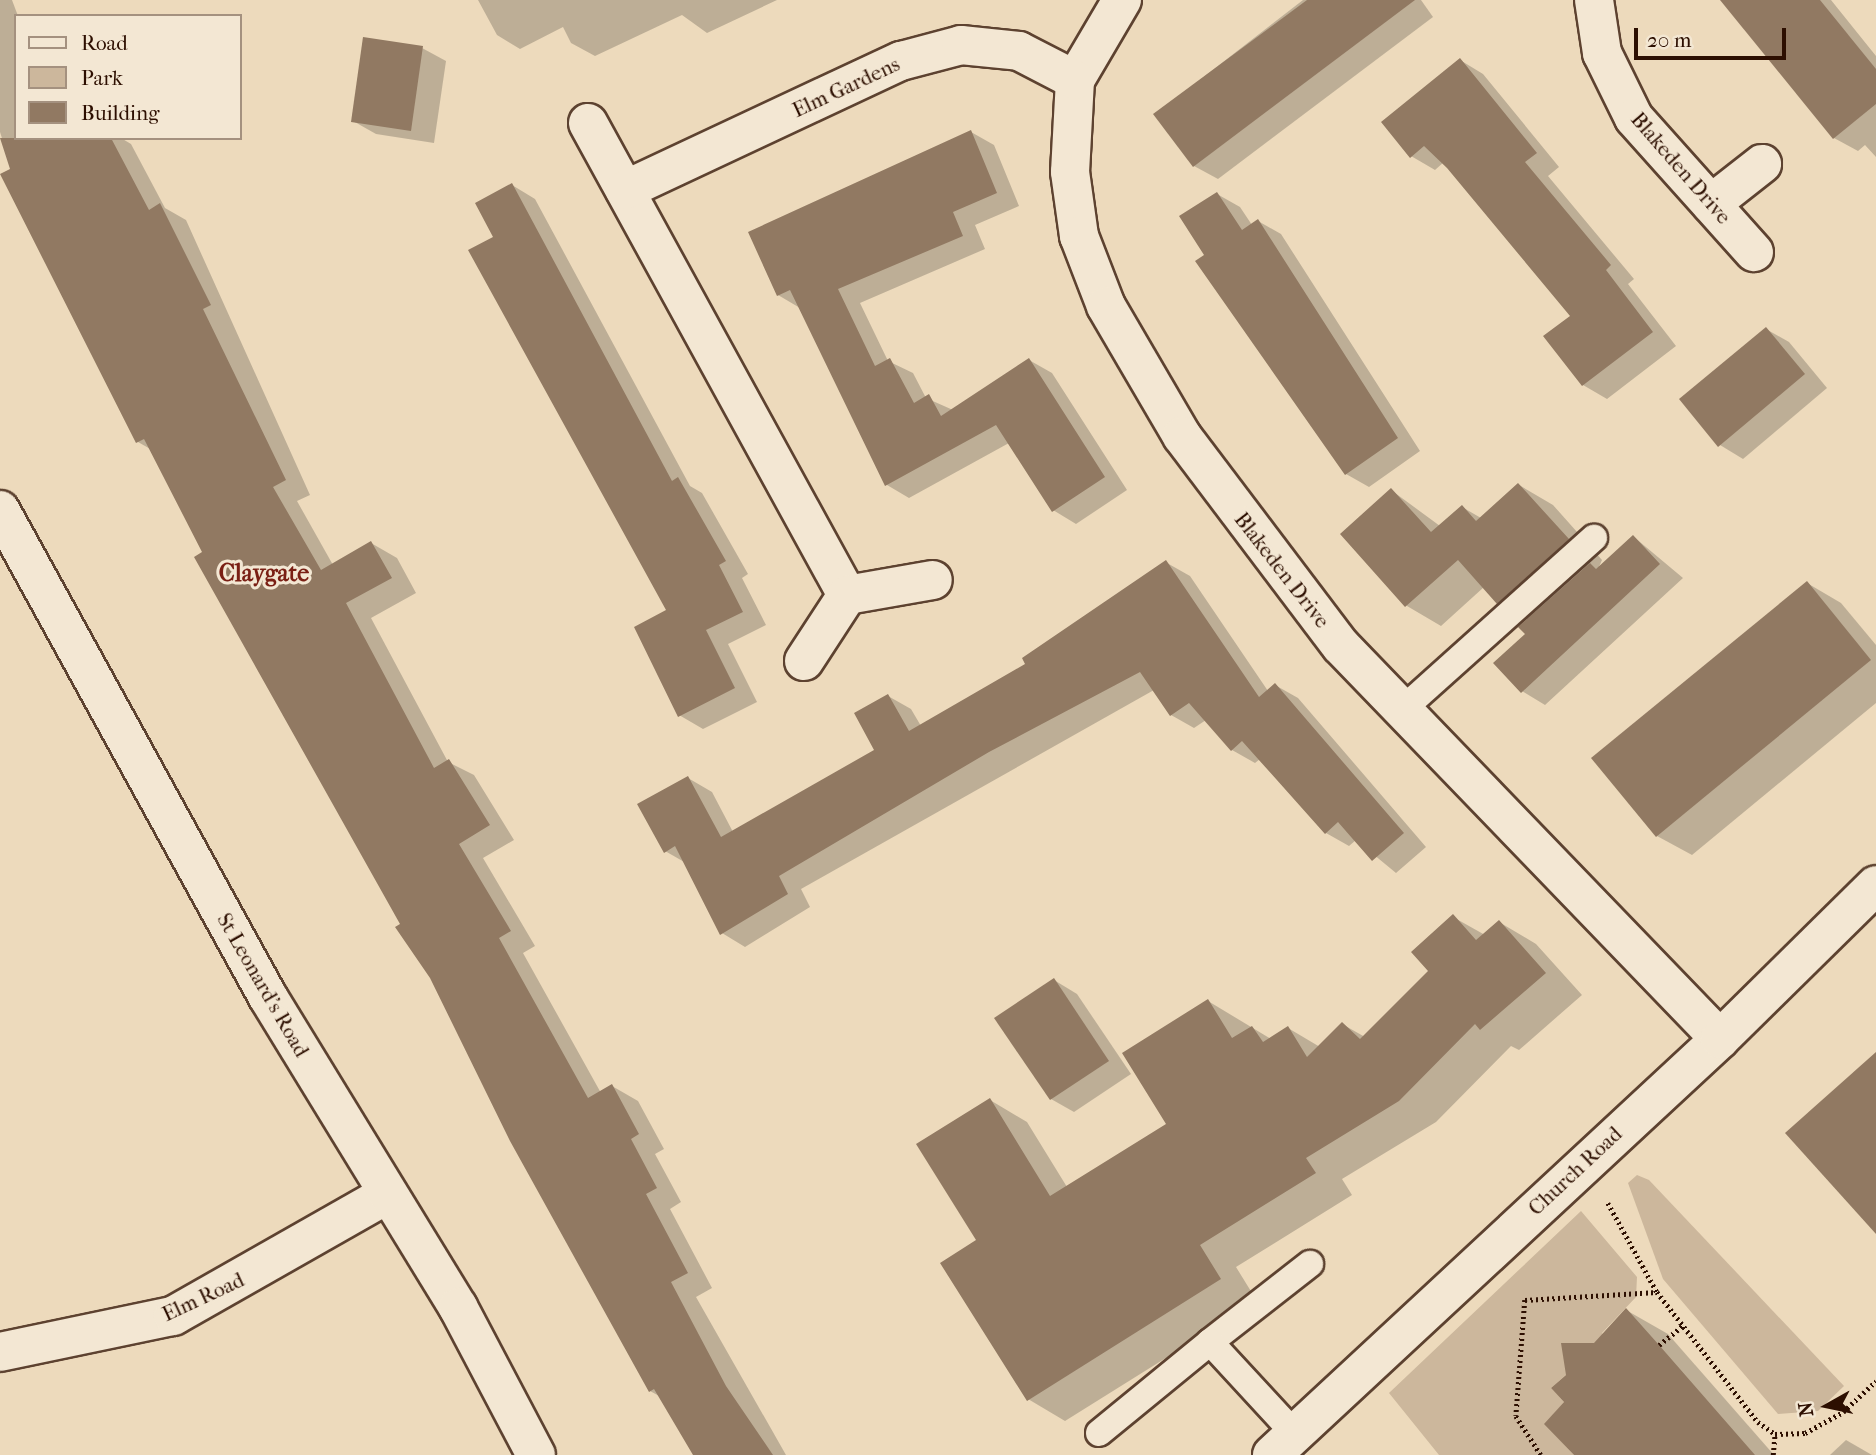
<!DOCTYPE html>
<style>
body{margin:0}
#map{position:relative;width:1876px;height:1455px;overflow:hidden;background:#eddabc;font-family:"IM FELL French Canon",serif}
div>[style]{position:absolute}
.green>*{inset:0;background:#ccb79c}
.shadow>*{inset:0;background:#0003}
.building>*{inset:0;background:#917962}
.path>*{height:4.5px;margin-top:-2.25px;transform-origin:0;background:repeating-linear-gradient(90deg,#2d0f01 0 2px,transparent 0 5.5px)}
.roads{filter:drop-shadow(2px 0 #5d4230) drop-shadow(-2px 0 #5d4230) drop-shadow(0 2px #5d4230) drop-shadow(0 -2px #5d4230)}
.lane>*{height:26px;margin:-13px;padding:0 13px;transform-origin:13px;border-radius:13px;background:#f3e7d3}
.street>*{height:38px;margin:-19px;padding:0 19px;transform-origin:19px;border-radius:19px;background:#f3e7d3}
.secondary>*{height:38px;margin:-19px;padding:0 19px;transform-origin:19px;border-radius:19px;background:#f3e7d3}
span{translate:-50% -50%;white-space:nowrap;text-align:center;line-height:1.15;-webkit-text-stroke:6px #f3e7d3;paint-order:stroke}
.street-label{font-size:21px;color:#2d0f01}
.quarter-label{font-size:24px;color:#7a1f14;font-weight:700}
.legend{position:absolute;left:14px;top:14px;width:228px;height:126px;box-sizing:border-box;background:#f3e7d3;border:2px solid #a4917f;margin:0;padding:9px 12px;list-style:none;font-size:21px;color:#2d0f01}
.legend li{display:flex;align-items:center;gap:14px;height:35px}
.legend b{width:35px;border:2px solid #a4917f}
.north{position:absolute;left:1792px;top:1371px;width:70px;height:70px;-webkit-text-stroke:5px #f3e7d3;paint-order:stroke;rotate:261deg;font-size:19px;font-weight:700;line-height:28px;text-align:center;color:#2d0f01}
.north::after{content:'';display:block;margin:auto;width:24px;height:32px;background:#2d0f01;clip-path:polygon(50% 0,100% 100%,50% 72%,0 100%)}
.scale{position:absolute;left:1634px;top:28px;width:152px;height:32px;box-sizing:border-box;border:4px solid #2d0f01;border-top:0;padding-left:9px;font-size:21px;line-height:24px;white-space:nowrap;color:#2d0f01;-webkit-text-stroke:5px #f3e7d3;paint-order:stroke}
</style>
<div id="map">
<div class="green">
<div style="clip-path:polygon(1637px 1175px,1649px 1180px,1844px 1386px,1818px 1411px,1778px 1414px,1663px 1279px,1628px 1183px)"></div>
<div style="clip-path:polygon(1581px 1211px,1637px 1277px,1636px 1297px,1602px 1333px,1612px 1346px,1602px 1354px,1591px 1343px,1574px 1343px,1563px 1354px,1568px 1373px,1551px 1388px,1564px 1402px,1545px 1424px,1574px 1455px,1439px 1455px,1389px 1393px)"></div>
</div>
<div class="shadow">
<div style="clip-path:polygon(0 0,12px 0,18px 16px,16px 138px,121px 138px,131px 144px,165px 208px,186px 220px,310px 495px,297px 501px,333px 565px,371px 543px,397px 558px,416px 593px,371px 618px,448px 762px,474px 775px,514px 840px,483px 858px,535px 946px,523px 953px,601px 1093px,612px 1086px,638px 1101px,664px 1149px,655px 1154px,681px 1202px,670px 1209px,712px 1288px,696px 1297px,786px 1455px,695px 1455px,661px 1397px,650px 1391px,152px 450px,138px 442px,12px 170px,0 132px)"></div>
<div style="clip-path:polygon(478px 0,777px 0,707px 33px,682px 15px,595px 56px,571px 43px,563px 27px,520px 49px,497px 35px)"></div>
<div style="clip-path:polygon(1303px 0,1421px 0,1433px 17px,1218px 179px,1194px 166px,1156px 114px)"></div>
<div style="clip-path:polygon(1725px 0,1831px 0,1876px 56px,1876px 157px,1865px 145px,1858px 151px,1834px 138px)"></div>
<div style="clip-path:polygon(422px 48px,446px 61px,434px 143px,376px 134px,353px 121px)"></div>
<div style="clip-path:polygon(1460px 60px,1483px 74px,1559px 167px,1548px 176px,1634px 279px,1628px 284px,1676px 346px,1607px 399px,1583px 385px,1546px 337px,1573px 316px,1444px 162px,1435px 170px,1411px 156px)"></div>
<div style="clip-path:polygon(971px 132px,994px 145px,1019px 206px,975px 225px,985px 249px,860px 303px,888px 361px,913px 373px,926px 398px,953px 410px,1029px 360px,1052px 373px,1127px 490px,1076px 524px,1053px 510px,1009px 443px,909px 498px,887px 485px,800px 308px,778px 295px)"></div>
<div style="clip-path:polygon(512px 185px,535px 199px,690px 486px,702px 493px,748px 574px,742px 578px,766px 625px,728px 644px,757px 702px,703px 729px,679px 715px,668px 611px,471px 251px,495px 238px)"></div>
<div style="clip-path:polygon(1217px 194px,1240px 207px,1252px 225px,1258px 221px,1281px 234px,1420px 451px,1369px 487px,1346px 474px,1206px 255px)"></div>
<div style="clip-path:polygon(1766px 329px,1789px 342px,1827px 388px,1743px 459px,1720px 445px)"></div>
<div style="clip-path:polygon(1519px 485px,1553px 505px,1602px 560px,1598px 569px,1634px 537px,1683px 578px,1545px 705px,1522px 691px,1529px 620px,1484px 587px,1441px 626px,1407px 606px,1342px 534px,1391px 490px,1440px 526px,1462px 507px,1481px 518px)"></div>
<div style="clip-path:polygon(1167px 563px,1190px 576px,1268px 691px,1275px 685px,1298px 698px,1426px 847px,1396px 873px,1356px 840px,1349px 846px,1326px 833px,1260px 759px,1255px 763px,1232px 750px,1206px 720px,1194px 728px,1171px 715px,1154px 690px,801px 889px,810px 907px,745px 947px,722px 933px,686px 863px,665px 851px,688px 778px,712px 792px,733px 832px,877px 750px,888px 696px,911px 709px,921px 726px,1028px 664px)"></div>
<div style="clip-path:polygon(1807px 583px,1841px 603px,1876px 645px,1876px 703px,1692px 855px,1657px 836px)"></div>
<div style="clip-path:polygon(1453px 917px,1485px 935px,1499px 922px,1536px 944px,1582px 995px,1519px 1050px,1511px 1046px,1436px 1122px,1342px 1179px,1352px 1195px,1236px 1267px,1257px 1301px,1065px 1421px,1028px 1399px,979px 1241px,990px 1100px,1027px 1122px,1067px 1187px,1168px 1124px,1208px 1001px,1271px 1039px,1288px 1028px,1320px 1047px,1342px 1024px,1365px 1037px,1430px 971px)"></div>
<div style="clip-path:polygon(1054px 980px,1077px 994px,1131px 1074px,1074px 1112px,1051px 1099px)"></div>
<div style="clip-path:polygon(1626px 1310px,1668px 1334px,1774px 1455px,1576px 1455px,1568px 1375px)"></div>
<div style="clip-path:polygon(1846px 1440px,1872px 1455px,1830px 1455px)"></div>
</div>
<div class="building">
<div style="clip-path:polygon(1307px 0,1415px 0,1193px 167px,1153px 114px)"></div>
<div style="clip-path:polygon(1720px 0,1820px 0,1876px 69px,1876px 104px,1833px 139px)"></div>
<div style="clip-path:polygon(363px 37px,423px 46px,411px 131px,351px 122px)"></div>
<div style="clip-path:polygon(1460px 58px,1537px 153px,1525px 162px,1611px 265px,1606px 270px,1653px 332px,1582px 386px,1543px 336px,1570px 316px,1447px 168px,1424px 146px,1410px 158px,1381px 122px)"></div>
<div style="clip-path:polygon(971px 130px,997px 193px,953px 212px,963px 236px,838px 289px,875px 366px,890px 358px,914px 403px,929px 394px,941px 416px,1029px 358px,1105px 477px,1052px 512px,996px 425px,885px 486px,790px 290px,777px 296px,748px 232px)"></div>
<div style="clip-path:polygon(0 138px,111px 138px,149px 210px,160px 203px,211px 305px,203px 309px,286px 480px,273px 487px,321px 570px,371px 541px,392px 578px,346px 603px,434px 768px,449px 759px,490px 825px,459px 844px,511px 931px,499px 938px,588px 1098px,612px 1084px,639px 1134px,631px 1139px,657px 1188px,646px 1194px,688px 1273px,671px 1282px,726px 1386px,773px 1455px,693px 1455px,654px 1389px,649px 1392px,510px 1141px,430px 978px,395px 927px,400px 924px,194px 557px,202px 552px,144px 439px,136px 443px,0 174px,10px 169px)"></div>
<div style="clip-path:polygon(512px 183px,672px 481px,678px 477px,726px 561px,719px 565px,743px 612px,706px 630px,735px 688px,678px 717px,634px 627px,666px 610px,468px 250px,493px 237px,475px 203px)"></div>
<div style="clip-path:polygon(1217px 192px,1242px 230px,1258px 219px,1398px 438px,1345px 475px,1195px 261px,1204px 255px,1179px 216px)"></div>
<div style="clip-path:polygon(1766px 327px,1805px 374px,1718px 447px,1679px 399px)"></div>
<div style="clip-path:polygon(1518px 483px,1569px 539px,1497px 604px,1458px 560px,1405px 607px,1340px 534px,1391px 488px,1431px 532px,1462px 505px,1476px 521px)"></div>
<div style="clip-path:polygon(1633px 535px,1660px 564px,1521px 693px,1493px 663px,1525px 634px,1518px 627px,1590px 563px,1596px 569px)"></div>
<div style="clip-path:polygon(1166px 560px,1259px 697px,1275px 683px,1404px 833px,1372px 861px,1338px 822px,1325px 834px,1242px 741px,1231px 751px,1189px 703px,1170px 716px,1140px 672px,989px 752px,779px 876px,788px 894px,720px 935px,675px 846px,664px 853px,637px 804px,688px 776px,721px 837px,874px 750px,854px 713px,888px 694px,909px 731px,1025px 664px,1022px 658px)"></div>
<div style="clip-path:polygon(1807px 581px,1871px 660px,1656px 837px,1591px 758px)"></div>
<div style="clip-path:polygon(1453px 914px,1476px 940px,1499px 920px,1546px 973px,1480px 1030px,1475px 1024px,1399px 1101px,1306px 1158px,1316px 1173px,1200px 1245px,1221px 1279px,1027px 1401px,940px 1263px,976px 1240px,916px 1144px,990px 1098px,1050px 1196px,1166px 1124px,1122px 1053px,1208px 999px,1232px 1038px,1252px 1026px,1263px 1042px,1288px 1026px,1307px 1057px,1342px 1022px,1360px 1039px,1428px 971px,1411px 952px)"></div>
<div style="clip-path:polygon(1054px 978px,1109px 1061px,1050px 1100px,994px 1018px)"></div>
<div style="clip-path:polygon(1876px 1052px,1876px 1234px,1785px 1133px)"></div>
<div style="clip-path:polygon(1626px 1308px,1659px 1345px,1755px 1455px,1574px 1455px,1544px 1424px,1564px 1402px,1551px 1388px,1566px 1375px,1561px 1343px,1594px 1343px)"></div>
</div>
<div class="path">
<div style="left:1608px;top:1203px;width:102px;rotate:61.2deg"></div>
<div style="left:1657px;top:1292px;width:165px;rotate:52.2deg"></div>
<div style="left:1758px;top:1422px;width:21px;rotate:35deg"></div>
<div style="left:1775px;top:1434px;width:30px;rotate:-2deg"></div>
<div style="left:1805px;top:1433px;width:43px;rotate:-28.9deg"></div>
<div style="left:1843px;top:1412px;width:45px;rotate:-43.2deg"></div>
<div style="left:1525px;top:1300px;width:116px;rotate:94.4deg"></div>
<div style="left:1516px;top:1416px;width:46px;rotate:57.3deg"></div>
<div style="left:1525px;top:1300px;width:132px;rotate:-3.5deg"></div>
<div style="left:1659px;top:1345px;width:32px;rotate:-39deg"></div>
<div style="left:1773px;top:1455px;width:21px;rotate:-85deg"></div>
</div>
<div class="roads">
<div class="lane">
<div style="left:1402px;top:710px;width:258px;rotate:-41.9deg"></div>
<div style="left:1210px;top:1342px;width:127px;rotate:-38deg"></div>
<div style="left:1099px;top:1433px;width:144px;rotate:-39.3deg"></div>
<div style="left:1210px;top:1342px;width:124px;rotate:47.3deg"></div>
</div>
<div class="street">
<div style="left:1122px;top:0;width:93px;rotate:120.4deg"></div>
<div style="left:1075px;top:80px;width:92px;rotate:93.1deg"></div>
<div style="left:1070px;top:172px;width:65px;rotate:82deg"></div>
<div style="left:1079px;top:236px;width:75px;rotate:68.9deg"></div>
<div style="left:1106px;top:306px;width:151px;rotate:59.7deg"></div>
<div style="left:1182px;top:436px;width:263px;rotate:52.9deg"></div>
<div style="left:1341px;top:646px;width:546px;rotate:46.04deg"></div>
<div style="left:1594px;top:0;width:54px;rotate:81.4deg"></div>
<div style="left:1602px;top:53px;width:72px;rotate:63.8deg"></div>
<div style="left:1634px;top:118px;width:180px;rotate:48.2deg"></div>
<div style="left:588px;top:123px;width:538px;rotate:61.25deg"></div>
<div style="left:625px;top:190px;width:305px;rotate:-25.1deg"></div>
<div style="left:901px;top:61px;width:62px;rotate:-14.9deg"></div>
<div style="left:961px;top:45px;width:58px;rotate:5.9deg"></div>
<div style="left:1019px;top:51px;width:63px;rotate:27.4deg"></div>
<div style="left:1711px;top:204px;width:65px;rotate:-38.1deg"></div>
<div style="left:804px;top:661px;width:79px;rotate:-56.9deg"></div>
<div style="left:847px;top:595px;width:87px;rotate:-9.9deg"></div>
<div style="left:0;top:1352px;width:177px;rotate:-11.8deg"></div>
<div style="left:173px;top:1316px;width:247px;rotate:-29.6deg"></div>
</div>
<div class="secondary">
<div style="left:0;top:510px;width:556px;rotate:61.18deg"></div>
<div style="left:268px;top:997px;width:364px;rotate:58.5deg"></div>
<div style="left:458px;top:1307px;width:167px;rotate:62.2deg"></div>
<div style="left:1272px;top:1455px;width:611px;rotate:-42.88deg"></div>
<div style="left:1720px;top:1039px;width:219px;rotate:-44.6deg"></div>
</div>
</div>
<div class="street-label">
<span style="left:846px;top:87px;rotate:-25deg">Elm Gardens</span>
<span style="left:1681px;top:168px;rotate:49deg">Blakeden Drive</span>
<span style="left:1282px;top:570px;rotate:52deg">Blakeden Drive</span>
<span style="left:263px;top:985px;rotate:60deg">St Leonard's Road</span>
<span style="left:1575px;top:1171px;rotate:-43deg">Church Road</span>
<span style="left:203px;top:1297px;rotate:-25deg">Elm Road</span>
</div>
<div class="quarter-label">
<span style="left:264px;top:574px">Claygate</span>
</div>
<ul class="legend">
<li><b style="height:9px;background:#f3e7d3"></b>Road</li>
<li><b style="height:19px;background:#ccb79c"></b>Park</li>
<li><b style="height:19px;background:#917962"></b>Building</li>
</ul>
<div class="north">N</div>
<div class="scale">20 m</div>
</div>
